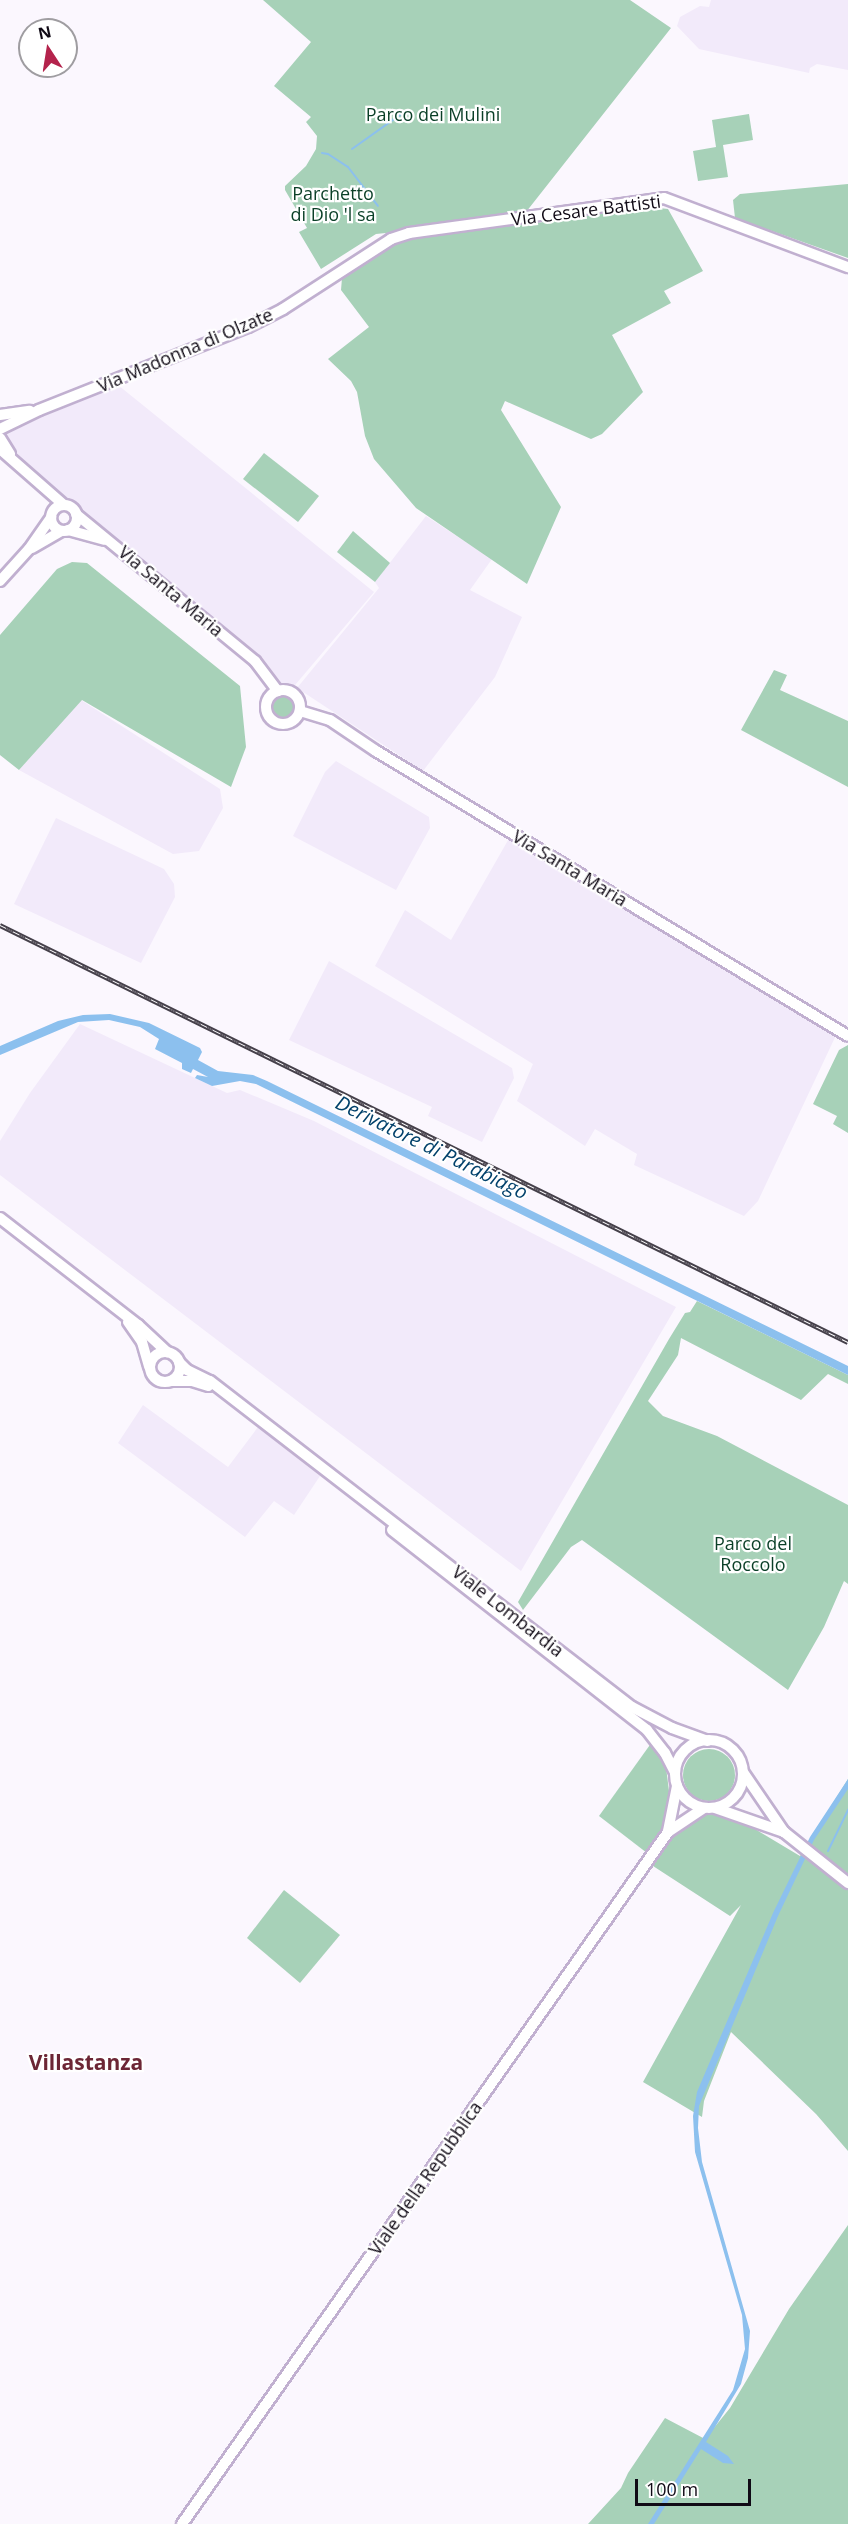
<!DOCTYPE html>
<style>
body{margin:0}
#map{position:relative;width:848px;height:2524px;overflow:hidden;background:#fbf7fe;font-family:"Open Sans",sans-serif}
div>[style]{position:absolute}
.built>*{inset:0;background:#f2eafa}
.green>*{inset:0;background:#a7d1b8}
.round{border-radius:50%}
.water>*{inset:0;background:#8cc0ee}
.stream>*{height:2px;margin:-1px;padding:0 1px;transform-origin:1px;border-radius:1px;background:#8cc0ee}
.roads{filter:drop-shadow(2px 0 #c1b0d0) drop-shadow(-2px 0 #c1b0d0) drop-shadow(0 2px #c1b0d0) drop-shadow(0 -2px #c1b0d0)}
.secondary>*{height:10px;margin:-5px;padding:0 5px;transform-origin:5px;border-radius:5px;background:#fff}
.secondary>.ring{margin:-5px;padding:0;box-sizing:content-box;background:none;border:10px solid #fff;border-radius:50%}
.rail>*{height:4.5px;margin-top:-2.25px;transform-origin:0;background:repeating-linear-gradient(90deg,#fff 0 7px,#45404a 0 14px);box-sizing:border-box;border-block:2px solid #45404a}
span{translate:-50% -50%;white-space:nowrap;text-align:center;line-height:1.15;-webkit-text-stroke:4.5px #fff;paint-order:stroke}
.park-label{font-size:18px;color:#0a3f27}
.street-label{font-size:18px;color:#100a15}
.water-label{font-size:20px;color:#02416b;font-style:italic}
.quarter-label{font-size:21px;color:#6c2635;font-weight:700}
.north{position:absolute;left:18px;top:18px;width:60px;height:60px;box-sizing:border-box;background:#fff;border:2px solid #9f9da1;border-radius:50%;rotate:348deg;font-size:16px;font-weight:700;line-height:24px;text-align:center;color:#100a15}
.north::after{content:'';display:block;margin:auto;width:21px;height:27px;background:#b4234c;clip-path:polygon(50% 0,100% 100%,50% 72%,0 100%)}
.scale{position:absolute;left:635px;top:2479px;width:116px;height:27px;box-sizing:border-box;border:3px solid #100a15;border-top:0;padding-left:8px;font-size:18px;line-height:21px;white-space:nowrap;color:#100a15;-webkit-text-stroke:4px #fff;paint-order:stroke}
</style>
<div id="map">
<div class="built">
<div style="clip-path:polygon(711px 0,848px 0,848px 70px,817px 64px,810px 68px,809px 73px,699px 49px,677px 26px,680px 17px,700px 6px,709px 7px)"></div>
<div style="clip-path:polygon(113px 381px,374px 592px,290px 691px,278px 690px,269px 675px,14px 458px,0 430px)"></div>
<div style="clip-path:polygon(426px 516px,492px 559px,470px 590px,522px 617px,495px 677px,423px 771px,297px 688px,379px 588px,375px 582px)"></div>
<div style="clip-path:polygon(81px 700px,220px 789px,223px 808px,199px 851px,173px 854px,19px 770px)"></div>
<div style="clip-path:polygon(336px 761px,429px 817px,430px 828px,396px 890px,293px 836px,325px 772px)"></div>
<div style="clip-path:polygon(56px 818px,164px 869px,174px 884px,175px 897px,141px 963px,14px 904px)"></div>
<div style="clip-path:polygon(511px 835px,838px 1031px,758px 1201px,744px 1216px,634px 1165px,637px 1154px,595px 1129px,585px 1146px,517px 1101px,533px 1064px,375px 966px,405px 910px,451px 940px)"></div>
<div style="clip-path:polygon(329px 961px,512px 1068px,514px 1078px,482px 1142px,428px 1116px,432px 1107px,289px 1040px)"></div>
<div style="clip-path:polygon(80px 1024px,227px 1093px,240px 1090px,314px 1121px,676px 1307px,521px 1571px,0 1175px,0 1141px,30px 1093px)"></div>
<div style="clip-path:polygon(143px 1405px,228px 1467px,258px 1427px,320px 1476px,294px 1515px,274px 1501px,245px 1537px,118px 1443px)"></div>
</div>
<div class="green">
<div style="clip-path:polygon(263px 0,630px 0,671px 28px,515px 226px,651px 207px,668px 209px,703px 271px,664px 291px,671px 303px,612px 335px,643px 392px,602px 434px,591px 439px,505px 401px,501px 410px,561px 507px,527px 584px,416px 508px,374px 459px,365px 436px,357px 392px,351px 381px,328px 359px,369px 327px,341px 290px,342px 278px,347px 271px,393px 242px,455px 226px,376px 234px,321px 269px,299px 232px,307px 228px,285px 190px,285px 186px,306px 166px,316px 149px,317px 136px,306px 122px,311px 117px,274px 86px,311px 42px)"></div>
<div style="clip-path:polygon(749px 114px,753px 140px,723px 145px,728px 177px,698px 181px,693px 151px,716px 147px,712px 120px)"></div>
<div style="clip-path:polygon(848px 184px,848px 258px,735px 218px,733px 200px,740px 194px)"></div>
<div style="clip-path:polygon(264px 453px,319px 496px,298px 522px,243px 479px)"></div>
<div style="clip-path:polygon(353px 531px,390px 563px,375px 582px,337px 552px)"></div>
<div style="clip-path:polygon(72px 562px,87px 563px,240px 686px,246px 747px,231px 787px,82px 700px,19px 770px,0 755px,0 635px,57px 569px)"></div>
<div style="clip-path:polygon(774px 670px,787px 675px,780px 690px,848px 721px,848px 787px,741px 730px)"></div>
<div class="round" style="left:270px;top:693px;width:26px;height:26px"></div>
<div style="clip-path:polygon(848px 1045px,848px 1133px,833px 1124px,837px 1116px,813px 1104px,839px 1050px)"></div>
<div style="clip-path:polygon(697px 1301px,848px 1375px,848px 1384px,828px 1374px,801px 1400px,681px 1338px,678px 1355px,648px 1401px,663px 1416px,717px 1436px,848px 1505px,848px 1584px,844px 1581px,824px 1627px,788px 1690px,582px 1540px,571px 1547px,523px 1610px,518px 1602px,669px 1339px,685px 1313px,690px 1312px)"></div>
<div style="clip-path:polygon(652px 1742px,666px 1767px,670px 1799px,662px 1828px,647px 1853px,599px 1816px)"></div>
<div class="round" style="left:683px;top:1749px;width:52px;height:52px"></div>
<div style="clip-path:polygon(848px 1779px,848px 2151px,816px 2114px,731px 2032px,704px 2101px,702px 2117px,643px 2082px,741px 1905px,730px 1916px,653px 1866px,669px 1840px,687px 1822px,703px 1815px,720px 1813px,740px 1820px,800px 1856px)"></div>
<div style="clip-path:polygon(284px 1890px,340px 1935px,300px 1983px,247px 1938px)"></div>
<div style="clip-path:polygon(848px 2225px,848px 2524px,588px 2524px,621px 2488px,628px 2473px,665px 2418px,705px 2439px,730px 2408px,789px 2309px)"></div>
</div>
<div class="water">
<div style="clip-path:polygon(110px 1014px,149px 1023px,200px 1048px,202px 1052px,198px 1060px,218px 1071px,253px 1075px,267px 1081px,848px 1366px,848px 1375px,256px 1084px,240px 1081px,212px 1086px,195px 1078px,197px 1075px,208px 1077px,193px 1069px,191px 1073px,182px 1069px,182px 1063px,155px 1049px,159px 1039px,140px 1027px,109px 1020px,78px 1022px,0 1055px,0 1046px,58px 1021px,83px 1015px)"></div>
<div style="clip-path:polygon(848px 1779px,848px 1789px,814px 1840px,778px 1916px,699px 2106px,698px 2128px,702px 2162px,750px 2331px,748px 2358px,741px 2384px,706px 2442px,728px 2456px,734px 2464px,723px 2463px,701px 2449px,654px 2524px,648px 2524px,733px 2390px,745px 2349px,742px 2315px,695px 2152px,693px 2116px,697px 2092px,773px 1913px,810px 1837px)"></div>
</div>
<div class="stream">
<div style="left:352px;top:149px;width:64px;rotate:-35.4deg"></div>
<div style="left:322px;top:153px;width:6px;rotate:9deg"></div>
<div style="left:328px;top:154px;width:24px;rotate:33deg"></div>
<div style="left:348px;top:167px;width:49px;rotate:52.4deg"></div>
<div style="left:828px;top:1851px;width:46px;rotate:-64deg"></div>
</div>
<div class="roads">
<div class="secondary">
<div style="left:0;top:415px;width:30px;rotate:-8deg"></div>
<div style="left:0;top:429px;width:43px;rotate:-26deg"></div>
<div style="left:39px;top:410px;width:225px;rotate:-21.7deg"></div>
<div style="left:248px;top:327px;width:39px;rotate:-27deg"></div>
<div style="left:283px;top:309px;width:129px;rotate:-32.9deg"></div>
<div style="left:391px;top:239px;width:19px;rotate:-18deg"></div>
<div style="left:409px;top:233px;width:257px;rotate:-7.8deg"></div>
<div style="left:664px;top:198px;width:197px;rotate:20.6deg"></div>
<div style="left:0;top:438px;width:19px;rotate:58deg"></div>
<div style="left:0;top:449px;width:85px;rotate:41.2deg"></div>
<div class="ring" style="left:51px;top:505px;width:16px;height:16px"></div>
<div style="left:76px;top:514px;width:232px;rotate:39.4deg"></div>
<div style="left:255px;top:661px;width:38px;rotate:53deg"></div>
<div style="left:68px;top:530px;width:38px;rotate:15deg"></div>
<div style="left:32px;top:548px;width:34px;rotate:-30deg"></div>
<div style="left:0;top:581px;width:43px;rotate:-47.8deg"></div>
<div style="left:29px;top:549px;width:39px;rotate:-55deg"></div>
<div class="ring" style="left:266px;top:690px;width:24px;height:24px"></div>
<div style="left:300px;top:711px;width:31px;rotate:17deg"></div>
<div style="left:330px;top:720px;width:55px;rotate:34deg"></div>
<div style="left:376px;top:751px;width:551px;rotate:31.12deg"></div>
<div style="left:0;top:1218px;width:175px;rotate:37.8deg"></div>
<div style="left:138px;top:1325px;width:40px;rotate:43deg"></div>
<div style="left:128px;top:1322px;width:24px;rotate:55deg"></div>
<div style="left:142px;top:1342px;width:26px;rotate:74deg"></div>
<div class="ring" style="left:150px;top:1352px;width:20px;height:20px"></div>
<div style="left:179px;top:1362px;width:11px;rotate:45deg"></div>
<div style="left:187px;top:1370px;width:25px;rotate:26deg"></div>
<div style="left:210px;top:1381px;width:533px;rotate:37.69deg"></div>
<div style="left:632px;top:1707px;width:45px;rotate:27.7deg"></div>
<div style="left:672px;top:1728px;width:38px;rotate:20deg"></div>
<div style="left:171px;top:1381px;width:21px"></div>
<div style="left:192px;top:1381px;width:17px;rotate:17deg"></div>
<div style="left:392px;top:1530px;width:324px;rotate:38.1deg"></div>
<div style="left:647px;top:1730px;width:29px;rotate:52deg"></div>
<div style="left:665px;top:1753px;width:22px;rotate:63deg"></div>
<div class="ring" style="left:675px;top:1740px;width:58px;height:58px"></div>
<div style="left:743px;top:1772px;width:73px;rotate:55.7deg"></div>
<div style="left:784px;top:1832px;width:82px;rotate:38.6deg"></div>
<div style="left:715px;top:1808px;width:73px;rotate:19.2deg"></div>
<div style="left:668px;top:1831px;width:46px;rotate:-78.7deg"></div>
<div style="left:182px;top:2524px;width:846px;rotate:-54.92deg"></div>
<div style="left:668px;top:1832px;width:43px;rotate:-33.7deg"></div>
</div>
</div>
<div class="rail">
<div style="left:0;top:925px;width:945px;rotate:26.19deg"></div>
</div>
<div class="park-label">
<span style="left:433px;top:114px">Parco dei Mulini</span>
<span style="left:333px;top:204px">Parchetto<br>di Dio 'l sa</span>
<span style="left:753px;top:1554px">Parco del<br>Roccolo</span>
</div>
<div class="street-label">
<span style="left:586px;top:210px;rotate:-7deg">Via Cesare Battisti</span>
<span style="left:185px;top:350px;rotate:-23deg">Via Madonna di Olzate</span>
<span style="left:171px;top:591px;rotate:40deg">Via Santa Maria</span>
<span style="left:570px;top:868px;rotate:31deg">Via Santa Maria</span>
<span style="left:508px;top:1611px;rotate:38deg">Viale Lombardia</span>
<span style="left:425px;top:2178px;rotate:-55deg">Viale della Repubblica</span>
</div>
<div class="water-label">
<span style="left:432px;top:1147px;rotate:26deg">Derivatore di Parabiago</span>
</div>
<div class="quarter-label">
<span style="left:86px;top:2062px">Villastanza</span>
</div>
<div class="north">N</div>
<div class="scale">100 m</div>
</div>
